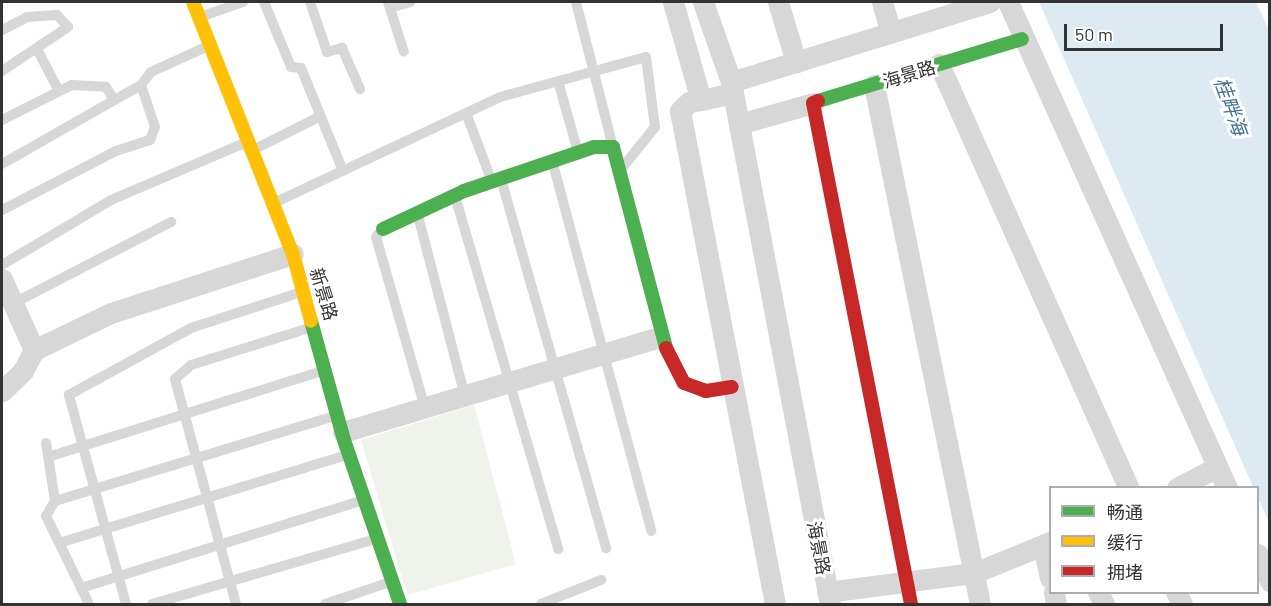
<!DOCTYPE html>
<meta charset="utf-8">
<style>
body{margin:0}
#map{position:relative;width:1271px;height:606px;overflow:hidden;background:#fff;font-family:Barlow,"Noto Sans SC",sans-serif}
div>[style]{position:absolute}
.green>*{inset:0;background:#f0f3ec}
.water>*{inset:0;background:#deeaf2}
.lane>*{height:10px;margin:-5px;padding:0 5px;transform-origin:5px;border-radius:5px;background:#d7d7d7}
.street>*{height:21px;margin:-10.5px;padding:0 10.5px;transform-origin:10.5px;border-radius:10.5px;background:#d7d7d7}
.fast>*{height:14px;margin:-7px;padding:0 7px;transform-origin:7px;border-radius:7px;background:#4caf50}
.slow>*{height:14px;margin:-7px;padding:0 7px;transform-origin:7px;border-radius:7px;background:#ffc107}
.jam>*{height:14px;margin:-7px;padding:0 7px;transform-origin:7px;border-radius:7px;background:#c62828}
span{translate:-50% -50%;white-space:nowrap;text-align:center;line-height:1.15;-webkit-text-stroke:6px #fff;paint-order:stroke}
.street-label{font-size:18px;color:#333}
.water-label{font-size:20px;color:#427394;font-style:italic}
.frame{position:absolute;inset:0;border:3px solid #333;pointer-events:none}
.legend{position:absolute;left:1049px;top:486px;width:210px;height:108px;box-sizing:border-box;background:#fff;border:2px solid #adadad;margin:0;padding:8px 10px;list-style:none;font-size:18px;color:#333}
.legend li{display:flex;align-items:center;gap:12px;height:30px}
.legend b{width:30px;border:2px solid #adadad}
.scale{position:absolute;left:1064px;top:24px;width:159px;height:27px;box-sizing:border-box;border:3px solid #333;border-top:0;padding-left:8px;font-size:18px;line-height:21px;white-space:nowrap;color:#333;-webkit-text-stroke:4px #fff;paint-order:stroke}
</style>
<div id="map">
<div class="green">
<div style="clip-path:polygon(474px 405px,516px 564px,407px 595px,361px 440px)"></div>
</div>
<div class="water">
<div style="clip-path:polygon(1039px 2px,1256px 2px,1269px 30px,1269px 523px)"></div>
</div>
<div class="lane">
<div style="left:264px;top:2px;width:70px;rotate:67.4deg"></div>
<div style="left:291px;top:67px;width:10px;rotate:6deg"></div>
<div style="left:301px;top:68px;width:111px;rotate:67.8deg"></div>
<div style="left:310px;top:2px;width:53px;rotate:71.2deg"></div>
<div style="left:327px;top:52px;width:16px;rotate:-15deg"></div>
<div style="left:342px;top:48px;width:45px;rotate:66.3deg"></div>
<div style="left:388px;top:2px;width:52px;rotate:72.3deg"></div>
<div style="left:576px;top:2px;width:146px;rotate:75.7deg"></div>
<div style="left:390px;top:8px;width:21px;rotate:-17deg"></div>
<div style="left:200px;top:17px;width:46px;rotate:-19.2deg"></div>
<div style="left:2px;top:30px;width:28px;rotate:-27deg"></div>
<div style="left:27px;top:17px;width:30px;rotate:-4deg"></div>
<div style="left:57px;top:15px;width:16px;rotate:47deg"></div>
<div style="left:68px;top:27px;width:79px;rotate:146.3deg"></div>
<div style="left:38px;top:51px;width:45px;rotate:62.3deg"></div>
<div style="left:558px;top:81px;width:74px;rotate:74.3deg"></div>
<div style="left:466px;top:113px;width:71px;rotate:69.3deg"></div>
<div style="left:2px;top:120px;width:78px;rotate:-26.6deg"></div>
<div style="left:72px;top:85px;width:34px;rotate:3deg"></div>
<div style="left:106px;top:87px;width:15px;rotate:58deg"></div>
<div style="left:255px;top:149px;width:72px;rotate:-26.6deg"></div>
<div style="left:2px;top:164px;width:160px;rotate:-29.6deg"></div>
<div style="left:553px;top:164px;width:380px;rotate:75deg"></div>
<div style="left:501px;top:179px;width:384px;rotate:74.1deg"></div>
<div style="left:455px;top:196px;width:368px;rotate:73.7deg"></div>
<div style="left:276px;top:202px;width:247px;rotate:-25.1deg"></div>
<div style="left:500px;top:97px;width:151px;rotate:-15.3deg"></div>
<div style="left:646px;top:57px;width:71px;rotate:82.7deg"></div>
<div style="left:655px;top:127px;width:53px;rotate:128.8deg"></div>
<div style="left:2px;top:210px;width:128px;rotate:-27.4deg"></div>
<div style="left:116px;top:151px;width:36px;rotate:-18deg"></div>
<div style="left:150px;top:140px;width:14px;rotate:-69deg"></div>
<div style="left:155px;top:127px;width:44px;rotate:-108.4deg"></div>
<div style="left:141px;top:85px;width:16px;rotate:-52deg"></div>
<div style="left:151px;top:72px;width:63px;rotate:-24.5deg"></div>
<div style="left:418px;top:216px;width:186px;rotate:75.4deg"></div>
<div style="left:381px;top:231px;width:8px;rotate:130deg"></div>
<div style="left:376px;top:237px;width:178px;rotate:74deg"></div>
<div style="left:2px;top:265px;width:127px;rotate:-30.8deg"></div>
<div style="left:111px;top:200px;width:148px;rotate:-23.1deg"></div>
<div style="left:14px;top:303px;width:177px;rotate:-27.3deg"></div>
<div style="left:46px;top:443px;width:59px;rotate:81.2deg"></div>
<div style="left:55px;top:501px;width:17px;rotate:121deg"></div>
<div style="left:46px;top:516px;width:98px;rotate:64deg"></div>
<div style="left:51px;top:456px;width:285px;rotate:-17.4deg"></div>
<div style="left:55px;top:501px;width:293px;rotate:-16.9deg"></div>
<div style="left:59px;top:543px;width:300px;rotate:-17deg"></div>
<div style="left:81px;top:588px;width:295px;rotate:-17.3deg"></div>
<div style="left:126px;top:604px;width:217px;rotate:-105.3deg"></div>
<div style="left:69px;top:395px;width:139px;rotate:-28.8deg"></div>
<div style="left:191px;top:328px;width:116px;rotate:-18.1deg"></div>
<div style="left:152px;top:604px;width:233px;rotate:-16.2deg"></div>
<div style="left:236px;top:604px;width:233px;rotate:-105.2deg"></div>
<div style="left:175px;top:379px;width:21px;rotate:-41deg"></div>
<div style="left:191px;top:365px;width:127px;rotate:-17.4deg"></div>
<div style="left:325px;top:604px;width:69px;rotate:-18.7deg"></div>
<div style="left:541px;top:604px;width:65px;rotate:-21.8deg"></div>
</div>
<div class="street">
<div style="left:673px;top:2px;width:102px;rotate:74.1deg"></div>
<div style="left:701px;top:100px;width:33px;rotate:-12deg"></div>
<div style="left:733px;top:93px;width:520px;rotate:79.25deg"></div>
<div style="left:703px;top:2px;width:85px;rotate:70.7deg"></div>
<div style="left:778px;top:2px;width:63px;rotate:73.3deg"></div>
<div style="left:882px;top:2px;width:32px;rotate:74deg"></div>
<div style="left:1008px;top:2px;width:533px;rotate:65.74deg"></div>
<div style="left:939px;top:64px;width:465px;rotate:65.9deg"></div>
<div style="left:874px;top:85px;width:530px;rotate:78.46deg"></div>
<div style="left:733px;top:93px;width:11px;rotate:-100deg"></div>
<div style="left:731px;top:82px;width:271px;rotate:-17.2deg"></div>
<div style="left:701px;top:100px;width:12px;rotate:171deg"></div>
<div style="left:689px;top:102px;width:13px;rotate:135deg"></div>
<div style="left:680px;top:111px;width:502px;rotate:79.09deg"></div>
<div style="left:739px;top:124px;width:77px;rotate:-15.8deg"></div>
<div style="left:2px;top:279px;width:78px;rotate:65.7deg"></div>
<div style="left:34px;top:350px;width:24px;rotate:118deg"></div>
<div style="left:23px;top:371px;width:29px;rotate:136deg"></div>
<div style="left:34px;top:350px;width:85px;rotate:-25.7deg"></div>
<div style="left:111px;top:313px;width:191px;rotate:-18deg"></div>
<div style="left:343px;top:432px;width:330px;rotate:-16.7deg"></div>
<div style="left:1177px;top:488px;width:45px;rotate:-27.7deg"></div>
<div style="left:1043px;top:545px;width:34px;rotate:78deg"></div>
<div style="left:1258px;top:554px;width:30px;rotate:66deg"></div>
<div style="left:827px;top:592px;width:148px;rotate:-7.4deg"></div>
<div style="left:974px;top:573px;width:82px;rotate:-22.2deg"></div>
<div style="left:1054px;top:592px;width:12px;rotate:81deg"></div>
<div style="left:1098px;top:592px;width:13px;rotate:63deg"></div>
<div style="left:1176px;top:592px;width:13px;rotate:63deg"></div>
</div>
<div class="fast">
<div style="left:818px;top:101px;width:213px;rotate:-16.9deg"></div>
<div style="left:383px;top:229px;width:89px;rotate:-25.1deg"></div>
<div style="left:464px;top:191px;width:137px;rotate:-18.7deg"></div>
<div style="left:594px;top:147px;width:19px"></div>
<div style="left:613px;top:147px;width:208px;rotate:75.2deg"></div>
<div style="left:311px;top:321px;width:123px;rotate:74.5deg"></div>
<div style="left:344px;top:440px;width:173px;rotate:71.1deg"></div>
</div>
<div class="slow">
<div style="left:193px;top:2px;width:271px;rotate:68.4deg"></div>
<div style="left:293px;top:254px;width:69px;rotate:75deg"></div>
</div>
<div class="jam">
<div style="left:818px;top:101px;width:5px;rotate:158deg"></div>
<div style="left:813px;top:103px;width:510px;rotate:78.93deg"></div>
<div style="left:666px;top:348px;width:39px;rotate:63deg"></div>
<div style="left:684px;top:383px;width:23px;rotate:20deg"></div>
<div style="left:706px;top:391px;width:26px;rotate:-9deg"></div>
</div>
<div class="street-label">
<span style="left:909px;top:74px;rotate:-17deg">海景路</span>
<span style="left:324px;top:294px;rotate:73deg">新景路</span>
<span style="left:819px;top:548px;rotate:79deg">海景路</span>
</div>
<div class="water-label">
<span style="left:1231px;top:106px;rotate:70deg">桂畔海</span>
</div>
<div class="frame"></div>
<ul class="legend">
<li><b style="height:8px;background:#4caf50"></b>畅通</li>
<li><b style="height:8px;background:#ffc107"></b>缓行</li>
<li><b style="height:8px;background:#c62828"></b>拥堵</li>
</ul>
<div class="scale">50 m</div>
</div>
